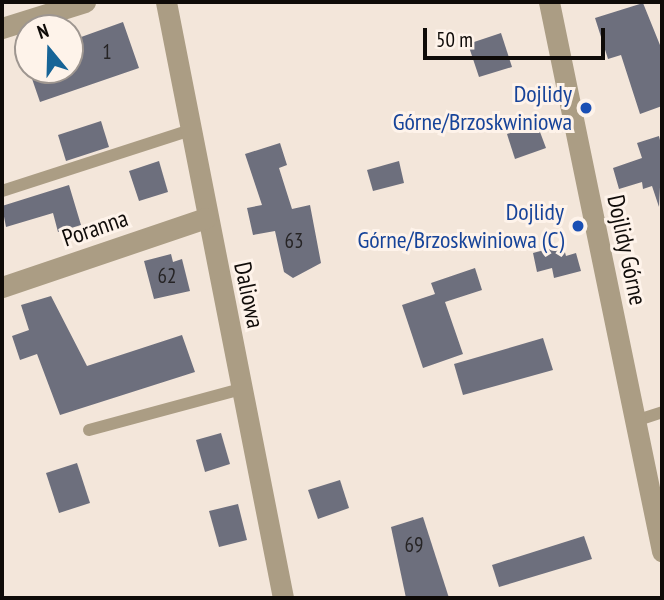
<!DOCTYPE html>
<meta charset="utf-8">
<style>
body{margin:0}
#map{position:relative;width:664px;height:600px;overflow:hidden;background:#f3e6da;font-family:"PT Sans Narrow",sans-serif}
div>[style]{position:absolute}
.building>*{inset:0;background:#6d6f7d}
.service>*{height:12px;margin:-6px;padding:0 6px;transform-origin:6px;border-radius:6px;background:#ab9d84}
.minor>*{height:21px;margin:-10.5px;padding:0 10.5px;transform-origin:10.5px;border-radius:10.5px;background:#ab9d84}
.tertiary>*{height:21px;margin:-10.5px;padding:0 10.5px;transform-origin:10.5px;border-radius:10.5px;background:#ab9d84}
.dots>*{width:19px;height:19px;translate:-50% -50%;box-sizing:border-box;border:4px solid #fef3ea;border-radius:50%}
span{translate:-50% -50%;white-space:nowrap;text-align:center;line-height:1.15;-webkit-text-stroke:6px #fef3ea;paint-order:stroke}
.number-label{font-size:21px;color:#262425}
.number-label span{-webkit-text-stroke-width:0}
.transit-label{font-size:24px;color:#164399}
.right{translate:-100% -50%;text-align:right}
.street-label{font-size:24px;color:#0f0b08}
.frame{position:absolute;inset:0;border:4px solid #0f0b08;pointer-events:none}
.north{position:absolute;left:14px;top:14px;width:70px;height:70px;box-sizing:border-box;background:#fef3ea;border:2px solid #9e9690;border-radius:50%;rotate:341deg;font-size:19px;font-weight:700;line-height:28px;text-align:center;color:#0f0b08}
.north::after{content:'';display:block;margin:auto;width:24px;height:32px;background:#176497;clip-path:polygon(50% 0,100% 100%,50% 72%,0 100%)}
.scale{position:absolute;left:423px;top:28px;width:182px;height:32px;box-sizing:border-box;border:4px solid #0f0b08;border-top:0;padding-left:9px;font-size:21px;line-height:24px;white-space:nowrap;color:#0f0b08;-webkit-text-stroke:5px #fef3ea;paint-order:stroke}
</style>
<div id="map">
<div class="building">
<div style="clip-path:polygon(643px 3px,662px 50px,662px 106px,640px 114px,621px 55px,608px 59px,595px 18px)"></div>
<div style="clip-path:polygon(123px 22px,139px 68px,40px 102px,29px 70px,70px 70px,70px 41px)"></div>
<div style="clip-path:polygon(501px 33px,512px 67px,479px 77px,468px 44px)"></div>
<div style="clip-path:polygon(101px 121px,109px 147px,66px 161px,58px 135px)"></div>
<div style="clip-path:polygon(537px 124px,546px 148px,515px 159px,507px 134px)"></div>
<div style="clip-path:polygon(659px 136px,662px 148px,659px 207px,652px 186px,643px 189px,642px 182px,619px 189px,613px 168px,642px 158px,637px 143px)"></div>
<div style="clip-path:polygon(280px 143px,287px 165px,279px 168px,292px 209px,310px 205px,321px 263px,293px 278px,284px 272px,275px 231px,253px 235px,247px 208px,262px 205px,245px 154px)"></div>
<div style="clip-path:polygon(159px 161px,168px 192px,139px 201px,129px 171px)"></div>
<div style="clip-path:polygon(399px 161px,404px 183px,373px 191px,367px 170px)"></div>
<div style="clip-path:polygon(69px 185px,81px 225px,58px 232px,53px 213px,6px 227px,2px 206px)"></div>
<div style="clip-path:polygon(563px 245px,566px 256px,576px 253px,581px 271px,554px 278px,552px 268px,537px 272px,533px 253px)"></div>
<div style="clip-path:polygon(171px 254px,173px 262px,182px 259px,190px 291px,154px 299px,144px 261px)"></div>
<div style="clip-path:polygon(475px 268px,482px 290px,445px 302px,463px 354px,423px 368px,402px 305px,435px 294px,431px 283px)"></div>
<div style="clip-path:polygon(51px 296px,87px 366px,182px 335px,195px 372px,60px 415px,37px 354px,20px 360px,12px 336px,29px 330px,21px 305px)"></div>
<div style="clip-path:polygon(543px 338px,553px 370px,463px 395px,454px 364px)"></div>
<div style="clip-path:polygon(221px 433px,230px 464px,205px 472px,196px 440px)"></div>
<div style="clip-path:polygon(77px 463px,90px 503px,59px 513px,46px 473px)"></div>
<div style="clip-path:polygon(340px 480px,349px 508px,318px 519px,308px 490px)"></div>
<div style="clip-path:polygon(238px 504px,247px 540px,219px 547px,209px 511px)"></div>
<div style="clip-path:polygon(423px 517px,449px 598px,406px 598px,391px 527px)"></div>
<div style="clip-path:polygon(584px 536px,592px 559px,499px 587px,492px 565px)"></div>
</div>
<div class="service">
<div style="left:2px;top:191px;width:195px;rotate:-17.9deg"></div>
<div style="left:635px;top:421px;width:28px;rotate:-18deg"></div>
<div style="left:89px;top:430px;width:157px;rotate:-15.1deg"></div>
</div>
<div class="minor">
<div style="left:166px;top:2px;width:607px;rotate:78.89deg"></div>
<div style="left:2px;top:28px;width:87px;rotate:-17.4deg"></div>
<div style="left:2px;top:287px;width:215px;rotate:-18.7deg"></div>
</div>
<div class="tertiary">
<div style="left:549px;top:2px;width:561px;rotate:78.37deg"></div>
</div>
<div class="dots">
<div style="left:586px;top:108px;background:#1a4fb4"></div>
<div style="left:578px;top:226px;background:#1a4fb4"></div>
</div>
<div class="number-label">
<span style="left:107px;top:52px">1</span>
<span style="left:294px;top:241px">63</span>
<span style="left:167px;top:276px">62</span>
<span style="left:414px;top:545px">69</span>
</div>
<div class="transit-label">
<span class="right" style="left:572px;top:108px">Dojlidy<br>Górne/Brzoskwiniowa</span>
<span class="right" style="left:564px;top:226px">Dojlidy<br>Górne/Brzoskwiniowa (C)</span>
</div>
<div class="street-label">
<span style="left:95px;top:228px;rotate:-19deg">Poranna</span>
<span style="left:627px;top:250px;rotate:78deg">Dojlidy Górne</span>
<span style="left:249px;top:295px;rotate:78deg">Daliowa</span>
</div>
<div class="frame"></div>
<div class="north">N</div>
<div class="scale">50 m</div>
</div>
